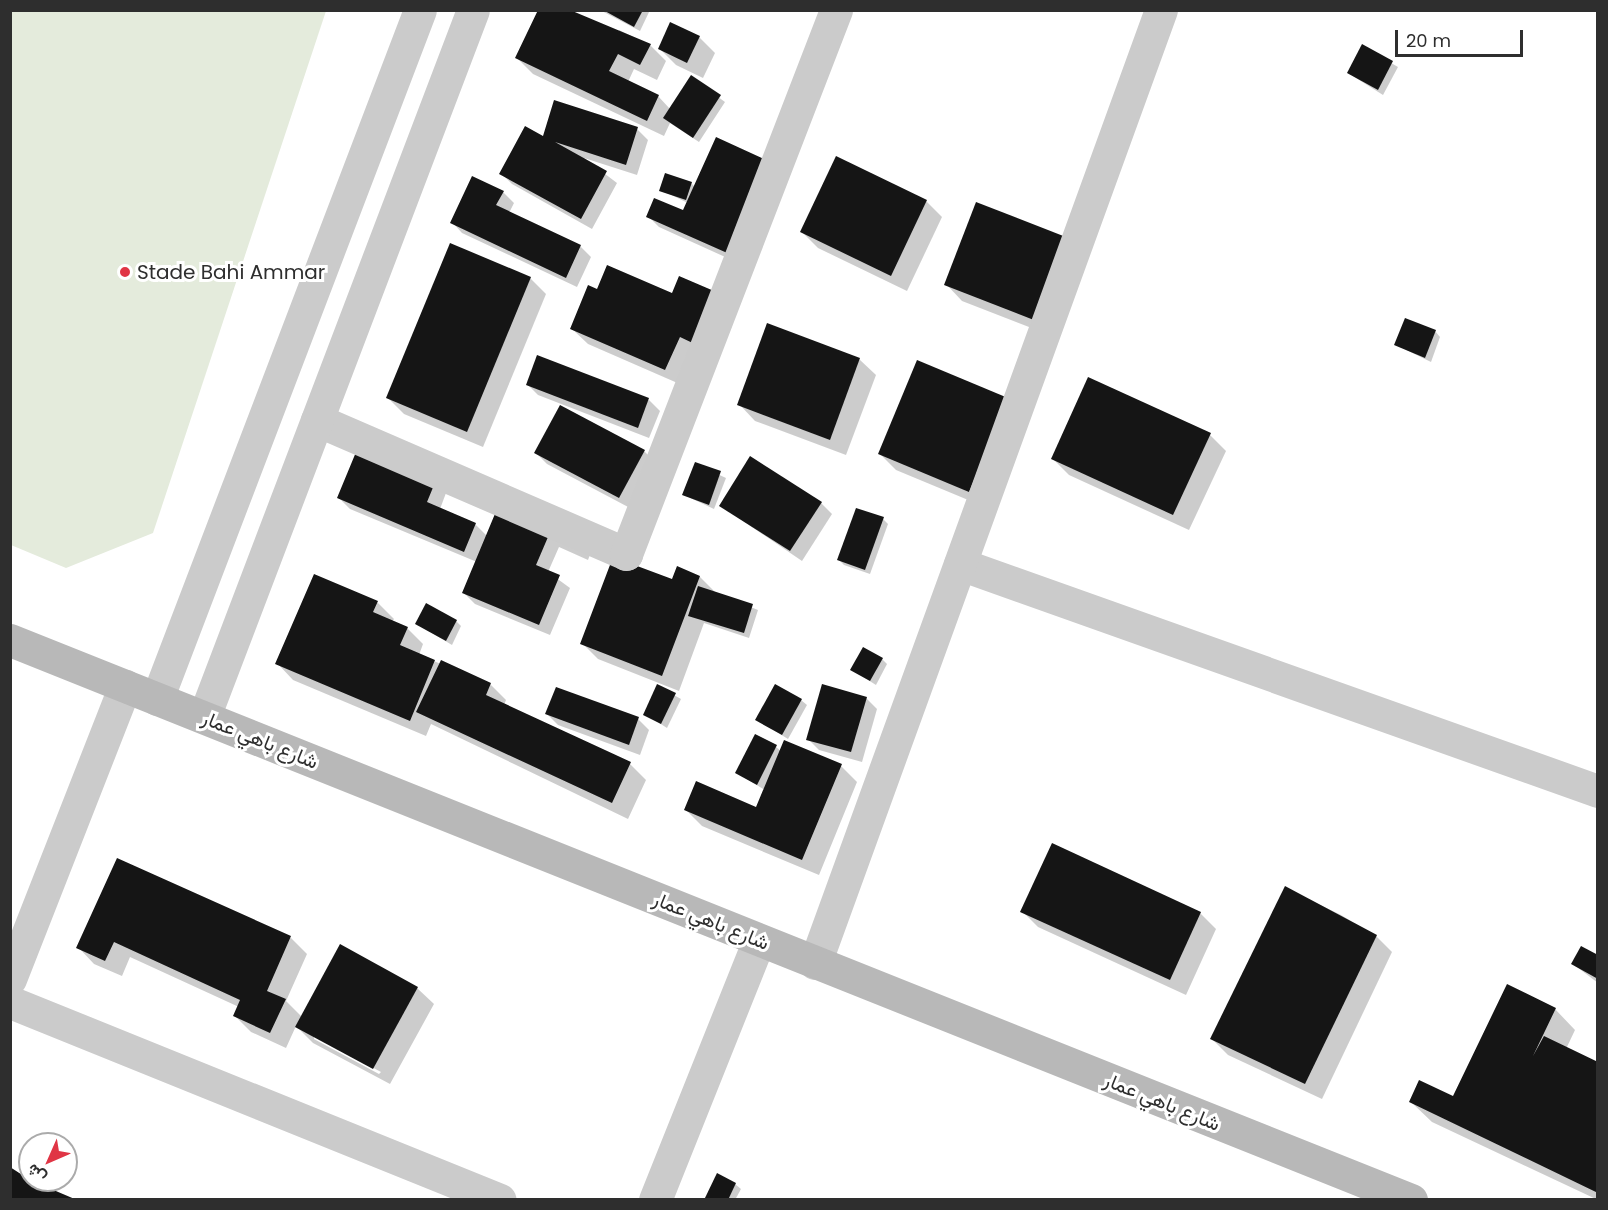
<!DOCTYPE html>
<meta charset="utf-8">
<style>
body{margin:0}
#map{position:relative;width:1608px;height:1210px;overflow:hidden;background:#fff;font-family:Poppins,Vazirmatn,sans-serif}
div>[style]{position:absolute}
.green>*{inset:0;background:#e4ebdc}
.shadow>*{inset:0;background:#0003}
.building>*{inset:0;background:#151515}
.minor>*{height:33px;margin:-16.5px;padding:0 16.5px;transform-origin:16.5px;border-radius:16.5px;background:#cbcbcb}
.secondary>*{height:33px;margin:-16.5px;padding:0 16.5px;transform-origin:16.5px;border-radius:16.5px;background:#b8b8b8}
.dots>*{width:16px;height:16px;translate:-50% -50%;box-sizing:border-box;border:3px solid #fff;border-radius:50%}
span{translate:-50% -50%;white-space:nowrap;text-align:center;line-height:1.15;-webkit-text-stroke:6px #fff;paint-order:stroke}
.poi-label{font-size:20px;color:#2e2e2e}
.left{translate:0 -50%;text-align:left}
.street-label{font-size:20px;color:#2e2e2e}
.frame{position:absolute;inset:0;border:12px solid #2e2e2e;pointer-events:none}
.north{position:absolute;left:18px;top:1132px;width:60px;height:60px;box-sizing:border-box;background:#fff;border:2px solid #ababab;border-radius:50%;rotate:225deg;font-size:16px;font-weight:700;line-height:24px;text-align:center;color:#2e2e2e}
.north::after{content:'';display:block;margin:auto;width:21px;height:27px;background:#e03545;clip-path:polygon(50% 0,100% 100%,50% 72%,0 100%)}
.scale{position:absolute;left:1395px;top:30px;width:128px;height:27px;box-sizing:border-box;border:3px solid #2e2e2e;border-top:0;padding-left:8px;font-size:18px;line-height:21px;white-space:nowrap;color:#2e2e2e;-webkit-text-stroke:4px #fff;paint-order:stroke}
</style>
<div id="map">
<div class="green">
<div style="clip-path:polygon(10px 11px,326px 11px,153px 533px,66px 568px,11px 545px)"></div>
</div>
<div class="shadow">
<div style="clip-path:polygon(600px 10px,650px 10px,640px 31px)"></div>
<div style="clip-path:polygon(619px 30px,650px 45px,666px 61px,657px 80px,634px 69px,628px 82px,658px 96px,670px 109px,691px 77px,725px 102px,699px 142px,670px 123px,664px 136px,533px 74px,517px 58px,617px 34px)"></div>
<div style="clip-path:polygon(699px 37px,715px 53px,703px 78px,676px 65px,660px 49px)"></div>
<div style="clip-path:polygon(1362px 46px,1398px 67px,1383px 95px,1348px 73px)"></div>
<div style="clip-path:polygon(637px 129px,648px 140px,637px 175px,584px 158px,617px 183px,592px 229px,512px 184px,501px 173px,544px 138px)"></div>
<div style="clip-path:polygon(691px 183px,695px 187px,745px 266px,659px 227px,648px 216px,684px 212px,688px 203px,661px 190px)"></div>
<div style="clip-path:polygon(503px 192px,514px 203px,509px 213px,580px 246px,591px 257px,577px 287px,462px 233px,452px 222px)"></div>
<div style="clip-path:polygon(926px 201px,942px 217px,907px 291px,818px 248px,802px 232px)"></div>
<div style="clip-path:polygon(977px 204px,1055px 337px,962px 301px,946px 284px)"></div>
<div style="clip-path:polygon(530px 278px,546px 294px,483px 447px,404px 414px,388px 398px)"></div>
<div style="clip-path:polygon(673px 295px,720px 296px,682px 385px,588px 344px,571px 328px)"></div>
<div style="clip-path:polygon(1435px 331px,1440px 337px,1431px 362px,1396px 345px)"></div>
<div style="clip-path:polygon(538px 357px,649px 400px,660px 411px,649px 438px,538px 395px,527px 384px)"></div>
<div style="clip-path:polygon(859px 359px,876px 375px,846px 455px,755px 421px,739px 404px)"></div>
<div style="clip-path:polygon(918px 362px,985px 507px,896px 470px,880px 454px)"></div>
<div style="clip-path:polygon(1210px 435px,1226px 451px,1189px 530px,1069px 475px,1053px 459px)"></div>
<div style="clip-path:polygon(644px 451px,655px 462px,630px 508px,547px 464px,536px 453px)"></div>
<div style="clip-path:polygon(696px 464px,726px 478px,714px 509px,684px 495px)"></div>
<div style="clip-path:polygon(449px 485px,440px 509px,475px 524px,487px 536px,583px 533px,594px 544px,588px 560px,559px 547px,548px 572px,570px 588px,550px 635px,475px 604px,464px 593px,477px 562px,350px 509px,339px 498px)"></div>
<div style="clip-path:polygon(821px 503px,832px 514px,802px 561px,721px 506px)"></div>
<div style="clip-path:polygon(883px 519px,888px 524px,870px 574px,844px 565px,839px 560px)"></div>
<div style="clip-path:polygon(315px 576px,378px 603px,394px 619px,392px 622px,407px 628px,423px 644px,419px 655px,490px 684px,506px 700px,504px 705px,630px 764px,646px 780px,628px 819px,431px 724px,426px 736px,293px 680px,277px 663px)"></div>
<div style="clip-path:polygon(700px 577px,716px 593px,758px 610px,749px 638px,704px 623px,679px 691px,598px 659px,582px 643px,673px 581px)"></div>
<div style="clip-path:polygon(456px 621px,461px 626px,452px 645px,417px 624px)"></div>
<div style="clip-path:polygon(882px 659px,887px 664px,876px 685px,852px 670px)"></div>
<div style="clip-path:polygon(658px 686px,681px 699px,667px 728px,645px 714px)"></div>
<div style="clip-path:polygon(866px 698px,877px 709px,862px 762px,819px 750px,808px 739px)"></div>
<div style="clip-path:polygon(801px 700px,807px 705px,788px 739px,757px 720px)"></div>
<div style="clip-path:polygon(547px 714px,638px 719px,649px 730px,640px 755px,558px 725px)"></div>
<div style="clip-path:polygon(776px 747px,781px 751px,841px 766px,857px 782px,819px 875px,702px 826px,686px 810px,757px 809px,765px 790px,737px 773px)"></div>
<div style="clip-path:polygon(evenodd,117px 860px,291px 938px,307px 954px,286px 1001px,302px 1017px,340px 947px,417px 988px,434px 1004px,390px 1084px,313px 1043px,296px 1026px,286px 1048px,251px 1032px,235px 1016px,239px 1007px,130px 957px,122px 976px,94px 964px,78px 947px,117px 860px,314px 1036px,381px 1072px,379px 1074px,314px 1039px,314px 1036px)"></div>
<div style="clip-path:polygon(1285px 888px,1341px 915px,1376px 936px,1392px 952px,1322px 1099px,1228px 1055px,1212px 1039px)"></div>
<div style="clip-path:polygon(1022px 911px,1200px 913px,1216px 929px,1186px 995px,1038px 927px)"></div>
<div style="clip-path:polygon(1598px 957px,1598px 983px,1573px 964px)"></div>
<div style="clip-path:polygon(1555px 1009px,1575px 1030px,1566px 1049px,1598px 1063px,1598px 1200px,1432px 1122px,1411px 1102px,1454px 1098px)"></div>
<div style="clip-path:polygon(11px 1169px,30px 1180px,74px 1200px,10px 1200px)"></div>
<div style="clip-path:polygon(735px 1184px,741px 1189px,735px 1200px,706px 1200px)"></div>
</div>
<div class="building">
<div style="clip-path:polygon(538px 10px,570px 10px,651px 44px,640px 65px,618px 54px,609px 71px,659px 95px,647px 121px,515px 58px)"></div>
<div style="clip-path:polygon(603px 10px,643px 10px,634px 27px)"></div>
<div style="clip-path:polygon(670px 22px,700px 36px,687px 63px,658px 49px)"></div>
<div style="clip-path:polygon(1362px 44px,1393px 61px,1378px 90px,1347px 73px)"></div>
<div style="clip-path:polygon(691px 75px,721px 95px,693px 138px,663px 118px)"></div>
<div style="clip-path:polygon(554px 100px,638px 127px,626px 165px,555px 142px,607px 171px,581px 219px,499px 174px,525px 126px,543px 136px)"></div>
<div style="clip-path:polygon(716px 137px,775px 164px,734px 256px,646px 217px,654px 198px,683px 210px)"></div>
<div style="clip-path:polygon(836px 156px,927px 200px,891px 276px,800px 232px)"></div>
<div style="clip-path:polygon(665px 173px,692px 182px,686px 200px,659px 191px)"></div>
<div style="clip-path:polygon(472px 176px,504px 191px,496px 205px,581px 245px,566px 278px,450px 223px)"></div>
<div style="clip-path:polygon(976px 202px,1071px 239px,1039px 322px,944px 285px)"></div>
<div style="clip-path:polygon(450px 243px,531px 277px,467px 432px,386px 398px)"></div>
<div style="clip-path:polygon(607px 265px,672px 293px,679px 276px,721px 294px,699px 346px,680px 337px,665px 370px,570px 329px,588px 285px,597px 289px)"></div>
<div style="clip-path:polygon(1405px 318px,1436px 330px,1425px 358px,1394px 345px)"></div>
<div style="clip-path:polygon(767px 323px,860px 358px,830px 440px,737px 405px)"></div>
<div style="clip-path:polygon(537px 355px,649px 398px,638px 428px,526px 385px)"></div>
<div style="clip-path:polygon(917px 360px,1008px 398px,969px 492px,878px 454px)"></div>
<div style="clip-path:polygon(1088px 377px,1211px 433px,1173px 515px,1051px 459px)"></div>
<div style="clip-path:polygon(560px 405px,645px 450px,619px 498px,534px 453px)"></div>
<div style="clip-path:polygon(361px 440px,439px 473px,427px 502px,476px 523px,464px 552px,337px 498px)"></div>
<div style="clip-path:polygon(750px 456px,822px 502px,790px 551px,719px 506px)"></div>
<div style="clip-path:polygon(695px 462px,721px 471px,709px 505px,682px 495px)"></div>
<div style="clip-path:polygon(502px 497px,548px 537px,536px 565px,560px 575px,539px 625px,462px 593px)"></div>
<div style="clip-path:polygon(856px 508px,884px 517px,865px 570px,837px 560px)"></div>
<div style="clip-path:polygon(613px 557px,672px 579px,677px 566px,700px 576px,662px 676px,580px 644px)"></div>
<div style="clip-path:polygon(314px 574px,378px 601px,373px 612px,408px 627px,400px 645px,435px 660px,410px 721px,275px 664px)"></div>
<div style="clip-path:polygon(698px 586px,753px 604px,744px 633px,688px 616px)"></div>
<div style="clip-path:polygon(426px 603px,457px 620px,446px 641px,415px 624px)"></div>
<div style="clip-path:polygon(863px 647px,883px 658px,870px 681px,850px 670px)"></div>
<div style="clip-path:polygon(441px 660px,491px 683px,486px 695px,631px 762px,612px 803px,416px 712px)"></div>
<div style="clip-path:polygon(657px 684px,676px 693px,661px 724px,643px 715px)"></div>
<div style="clip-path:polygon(775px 684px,802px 699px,782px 735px,755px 720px)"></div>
<div style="clip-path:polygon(822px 684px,867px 697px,851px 752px,806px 740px)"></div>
<div style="clip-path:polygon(556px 687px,639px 717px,629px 745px,545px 714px)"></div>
<div style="clip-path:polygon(755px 734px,777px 745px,757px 785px,735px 773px)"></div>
<div style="clip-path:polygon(784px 740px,842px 764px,802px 860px,684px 810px,696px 781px,756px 807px)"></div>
<div style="clip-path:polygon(1052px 843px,1201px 912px,1170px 980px,1020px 912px)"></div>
<div style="clip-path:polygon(117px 858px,291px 936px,267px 991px,286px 999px,270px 1033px,233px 1016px,240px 1000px,114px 942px,105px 961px,76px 948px)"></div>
<div style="clip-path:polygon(1285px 886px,1377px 935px,1305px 1084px,1210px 1039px)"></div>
<div style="clip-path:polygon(340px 944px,418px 987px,373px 1069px,295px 1027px)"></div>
<div style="clip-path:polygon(1581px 946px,1598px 955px,1598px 979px,1571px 964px)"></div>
<div style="clip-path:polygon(1507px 984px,1556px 1008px,1533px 1056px,1544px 1036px,1598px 1062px,1598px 1193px,1409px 1102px,1419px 1080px,1453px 1096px)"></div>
<div style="clip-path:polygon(10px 1167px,30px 1180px,77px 1200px,10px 1200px)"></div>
<div style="clip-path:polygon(717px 1173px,736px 1183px,728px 1200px,704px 1200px)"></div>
</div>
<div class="minor">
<div style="left:317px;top:420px;width:337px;rotate:23.4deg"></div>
<div style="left:626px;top:554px;width:583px;rotate:-68.89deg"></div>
<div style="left:960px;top:564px;width:677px;rotate:19.59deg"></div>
<div style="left:157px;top:699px;width:737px;rotate:-69.11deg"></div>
<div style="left:204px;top:717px;width:756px;rotate:-69.17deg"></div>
<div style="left:815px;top:963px;width:1014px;rotate:-70.05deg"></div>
<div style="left:10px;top:979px;width:315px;rotate:-68.6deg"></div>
<div style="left:10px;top:1002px;width:528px;rotate:22deg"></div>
<div style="left:655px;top:1200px;width:280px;rotate:-68.2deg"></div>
</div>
<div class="secondary">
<div style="left:10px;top:640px;width:1509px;rotate:21.79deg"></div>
</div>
<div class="dots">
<div style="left:125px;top:272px;background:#e03545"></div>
</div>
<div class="poi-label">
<span class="left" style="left:137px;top:272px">Stade Bahi Ammar</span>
</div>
<div class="street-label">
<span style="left:260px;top:740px;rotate:22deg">شارع باهي عمار</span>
<span style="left:711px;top:921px;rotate:22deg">شارع باهي عمار</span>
<span style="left:1162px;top:1102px;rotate:22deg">شارع باهي عمار</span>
</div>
<div class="frame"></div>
<div class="north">ش</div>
<div class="scale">20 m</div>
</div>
